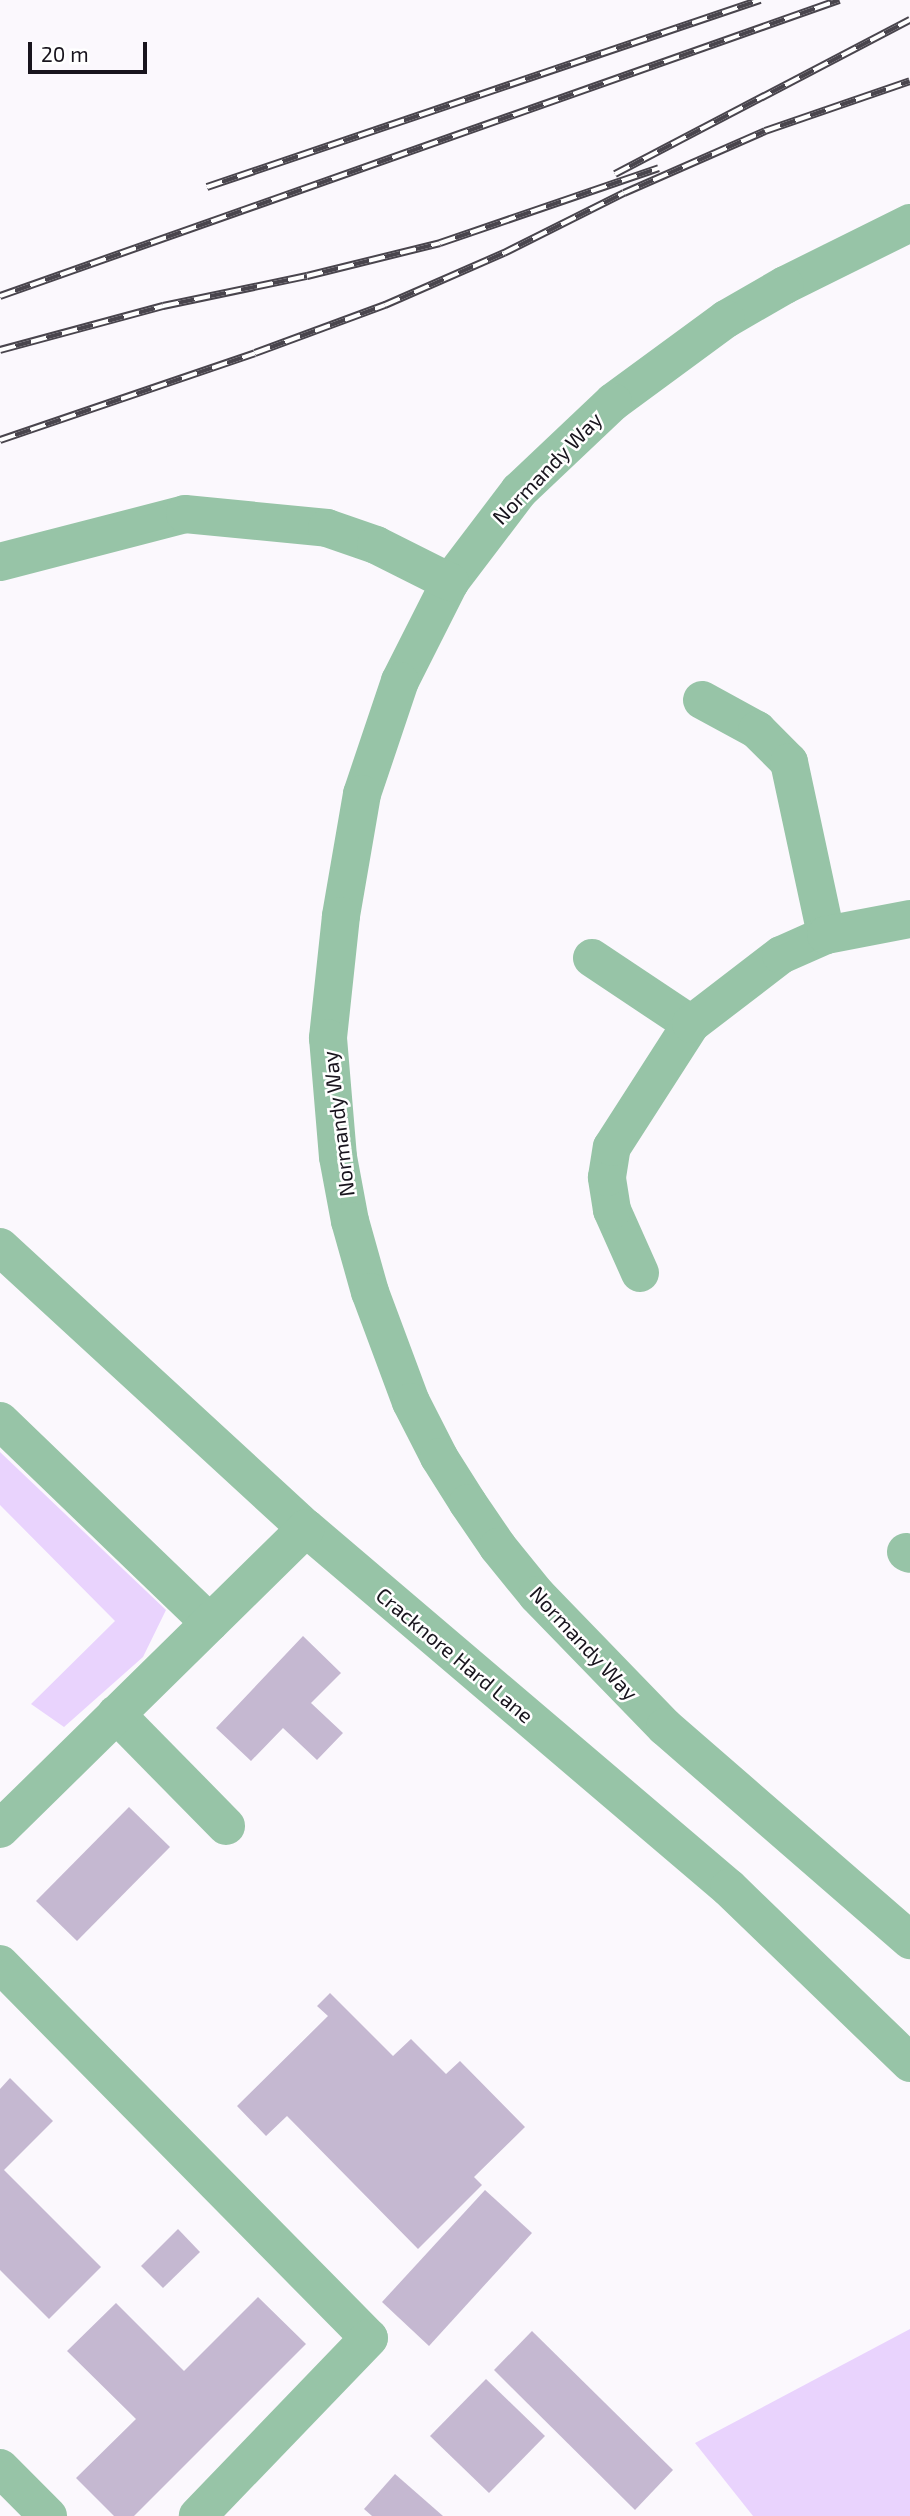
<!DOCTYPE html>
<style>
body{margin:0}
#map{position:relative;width:910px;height:2516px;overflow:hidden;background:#fbf8fd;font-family:"Exo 2",sans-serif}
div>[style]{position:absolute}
.green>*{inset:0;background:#e9d3fd}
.building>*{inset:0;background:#c5b8d1}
.minor>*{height:38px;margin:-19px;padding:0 19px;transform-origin:19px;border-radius:19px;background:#97c4a7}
.rail>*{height:8px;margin-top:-4px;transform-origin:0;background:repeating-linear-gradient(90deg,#fff 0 16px,#49454d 0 32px);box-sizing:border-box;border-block:2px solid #49454d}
span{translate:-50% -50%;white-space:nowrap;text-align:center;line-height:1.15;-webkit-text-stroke:5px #fff;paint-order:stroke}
.street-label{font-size:21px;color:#18141d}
.scale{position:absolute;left:28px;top:42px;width:119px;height:32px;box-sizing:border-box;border:4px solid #18141d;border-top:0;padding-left:9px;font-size:21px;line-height:24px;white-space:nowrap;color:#18141d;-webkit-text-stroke:5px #fff;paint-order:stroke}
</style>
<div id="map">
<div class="green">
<div style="clip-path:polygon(0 1452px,166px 1610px,143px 1657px,64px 1727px,31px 1704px,115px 1621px,0 1505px)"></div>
<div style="clip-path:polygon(910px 2329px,910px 2516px,753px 2516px,695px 2443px)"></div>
</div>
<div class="building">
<div style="clip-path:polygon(303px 1636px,341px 1673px,311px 1703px,343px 1733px,317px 1760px,283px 1728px,251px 1761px,216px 1728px)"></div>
<div style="clip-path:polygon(129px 1807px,170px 1847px,77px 1941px,36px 1901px)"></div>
<div style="clip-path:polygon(330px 1993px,393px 2056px,411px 2039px,446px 2074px,460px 2061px,525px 2127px,474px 2177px,482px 2185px,418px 2249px,287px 2116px,266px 2136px,237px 2106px,328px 2016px,317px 2006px)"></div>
<div style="clip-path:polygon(10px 2078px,53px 2121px,4px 2170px,101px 2267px,49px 2319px,0 2270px,0 2089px)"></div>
<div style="clip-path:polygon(485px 2190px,532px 2233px,429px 2346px,382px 2302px)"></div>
<div style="clip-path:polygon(178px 2229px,200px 2252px,163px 2288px,141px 2266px)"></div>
<div style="clip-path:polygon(258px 2297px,306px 2344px,134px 2516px,114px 2516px,76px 2478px,136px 2419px,67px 2351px,116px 2303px,184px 2371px)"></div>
<div style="clip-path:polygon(532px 2331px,673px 2470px,635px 2510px,494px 2370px)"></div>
<div style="clip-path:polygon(486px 2379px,545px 2436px,489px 2493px,430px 2436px)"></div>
<div style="clip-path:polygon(395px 2474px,443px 2516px,372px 2516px,364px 2509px)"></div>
</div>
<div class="minor">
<div style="left:910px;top:223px;width:140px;rotate:153.6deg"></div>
<div style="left:785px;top:285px;width:68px;rotate:150deg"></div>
<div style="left:726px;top:319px;width:140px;rotate:143.7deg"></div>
<div style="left:613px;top:402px;width:129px;rotate:136.6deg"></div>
<div style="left:519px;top:491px;width:114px;rotate:127.2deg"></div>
<div style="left:450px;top:582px;width:111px;rotate:116.8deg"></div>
<div style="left:400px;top:681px;width:119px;rotate:108.6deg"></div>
<div style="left:362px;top:794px;width:124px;rotate:99.8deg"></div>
<div style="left:341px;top:916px;width:123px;rotate:96.1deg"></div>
<div style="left:328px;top:1038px;width:119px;rotate:85.2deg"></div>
<div style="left:338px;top:1157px;width:65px;rotate:79.4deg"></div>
<div style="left:350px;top:1221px;width:74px;rotate:74.3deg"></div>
<div style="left:370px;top:1292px;width:117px;rotate:69.6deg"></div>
<div style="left:411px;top:1402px;width:62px;rotate:63deg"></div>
<div style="left:439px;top:1457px;width:54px;rotate:57.8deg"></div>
<div style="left:468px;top:1503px;width:53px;rotate:55.7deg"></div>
<div style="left:498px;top:1547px;width:62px;rotate:50.9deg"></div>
<div style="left:537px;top:1595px;width:184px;rotate:45.9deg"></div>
<div style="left:665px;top:1727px;width:325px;rotate:41deg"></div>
<div style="left:0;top:562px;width:191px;rotate:-14.5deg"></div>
<div style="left:185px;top:514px;width:143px;rotate:5.6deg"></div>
<div style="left:327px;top:528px;width:52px;rotate:19.1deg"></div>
<div style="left:376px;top:545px;width:83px;rotate:26.6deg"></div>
<div style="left:702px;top:700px;width:63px;rotate:28.6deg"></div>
<div style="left:757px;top:730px;width:45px;rotate:45deg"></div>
<div style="left:789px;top:762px;width:177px;rotate:77.9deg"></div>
<div style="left:592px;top:958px;width:119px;rotate:33.7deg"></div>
<div style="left:0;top:1247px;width:415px;rotate:42.6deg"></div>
<div style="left:306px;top:1528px;width:555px;rotate:40.4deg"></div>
<div style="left:729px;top:1888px;width:252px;rotate:44deg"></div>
<div style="left:640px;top:1273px;width:69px;rotate:-114deg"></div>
<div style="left:612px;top:1210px;width:33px;rotate:-99deg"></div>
<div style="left:607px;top:1177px;width:30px;rotate:-81deg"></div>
<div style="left:612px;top:1147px;width:146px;rotate:-57.3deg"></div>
<div style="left:691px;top:1024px;width:113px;rotate:-37.5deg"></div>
<div style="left:781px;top:955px;width:49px;rotate:-24deg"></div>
<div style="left:826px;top:935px;width:86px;rotate:-10.8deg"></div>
<div style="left:0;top:1421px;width:291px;rotate:43.9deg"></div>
<div style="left:906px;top:1552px;width:4px;rotate:27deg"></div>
<div style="left:116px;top:1714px;width:157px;rotate:45.5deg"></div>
<div style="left:0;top:1829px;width:429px;rotate:-44.5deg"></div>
<div style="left:0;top:1964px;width:525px;rotate:45.39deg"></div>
<div style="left:369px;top:2338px;width:247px;rotate:133.9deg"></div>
<div style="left:0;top:2468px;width:68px;rotate:45deg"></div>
</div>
<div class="rail">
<div style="left:615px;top:174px;width:333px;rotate:-27.6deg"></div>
<div style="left:207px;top:187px;width:584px;rotate:-18.68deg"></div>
<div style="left:0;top:296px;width:890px;rotate:-19.43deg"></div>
<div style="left:0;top:350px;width:169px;rotate:-15.1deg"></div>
<div style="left:163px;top:306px;width:147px;rotate:-11.8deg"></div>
<div style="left:307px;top:276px;width:137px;rotate:-13.9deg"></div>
<div style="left:440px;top:243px;width:231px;rotate:-18.9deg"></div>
<div style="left:0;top:440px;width:269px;rotate:-18.8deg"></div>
<div style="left:255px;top:353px;width:139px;rotate:-20.3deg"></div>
<div style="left:385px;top:305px;width:130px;rotate:-23.6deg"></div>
<div style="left:504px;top:253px;width:134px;rotate:-26.6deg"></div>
<div style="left:624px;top:193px;width:154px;rotate:-23.7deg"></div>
<div style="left:765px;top:131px;width:153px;rotate:-19deg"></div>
</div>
<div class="street-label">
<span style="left:547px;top:468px;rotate:-46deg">Normandy Way</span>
<span style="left:338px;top:1124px;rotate:-97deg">Normandy Way</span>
<span style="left:584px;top:1643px;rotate:47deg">Normandy Way</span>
<span style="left:455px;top:1655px;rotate:40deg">Cracknore Hard Lane</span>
</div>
<div class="scale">20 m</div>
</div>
